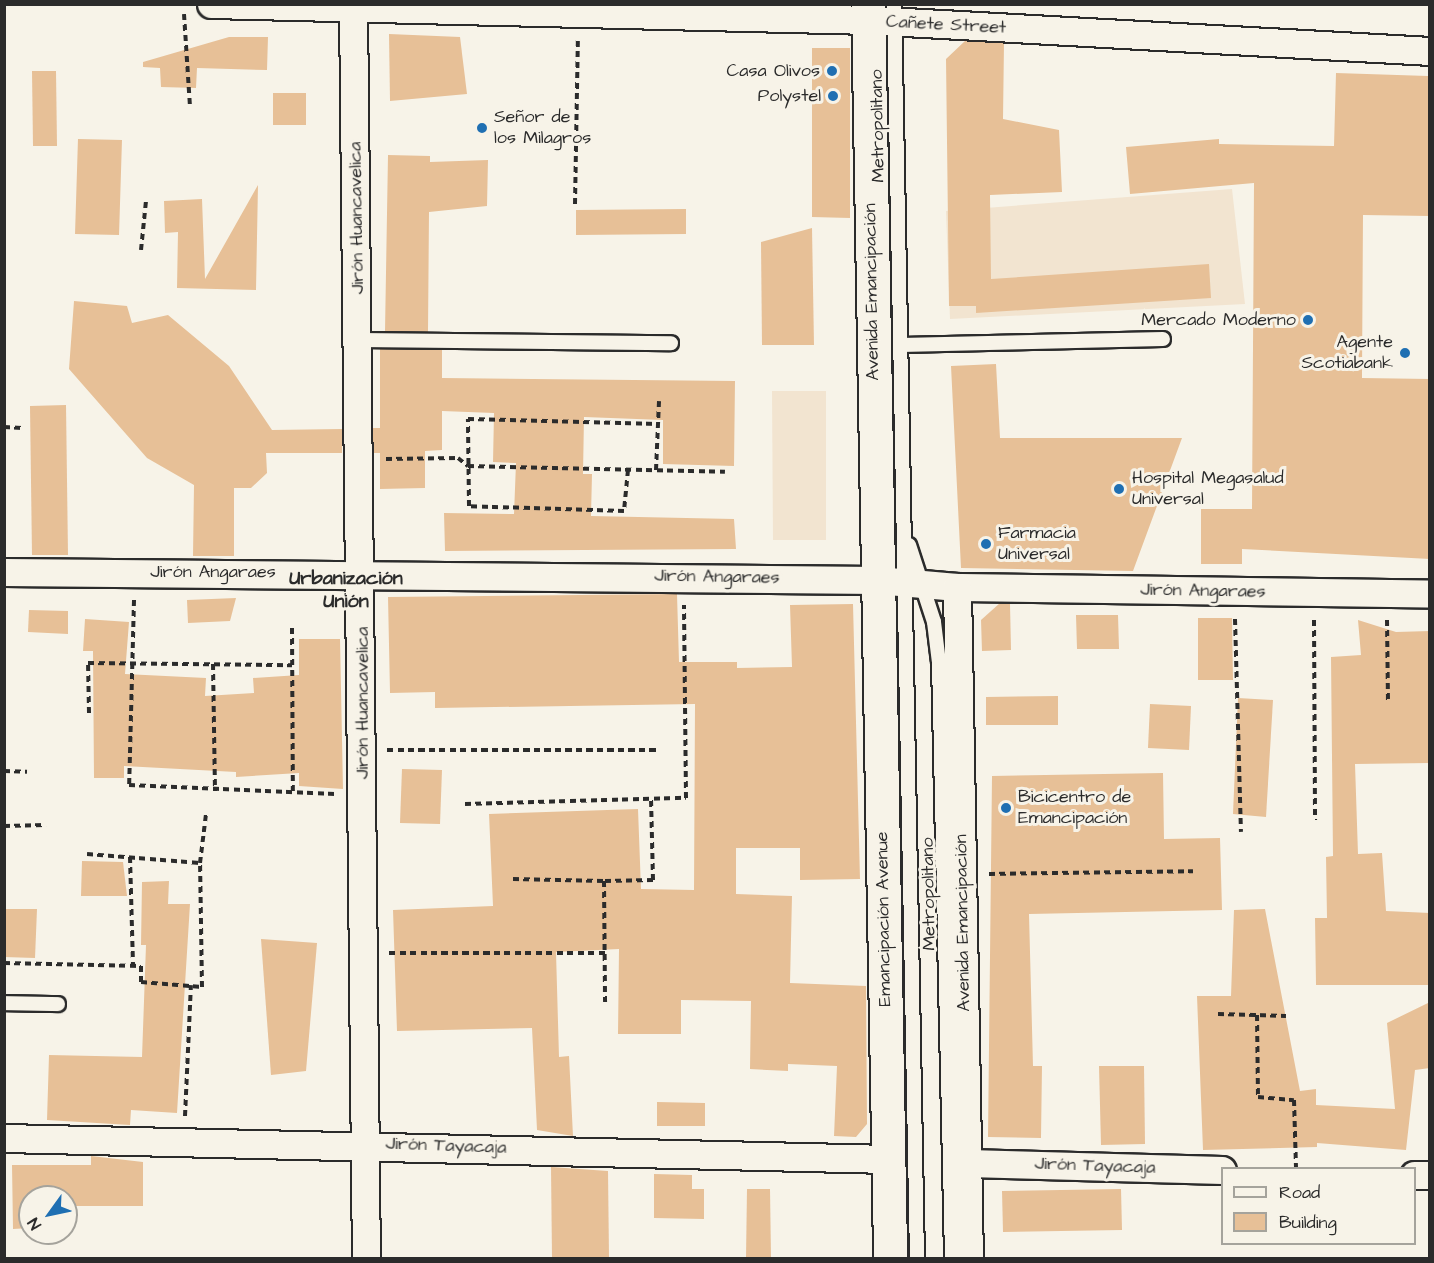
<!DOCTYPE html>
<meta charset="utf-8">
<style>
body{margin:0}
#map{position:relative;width:1434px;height:1263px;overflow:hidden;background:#f7f3e8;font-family:"Architects Daughter",sans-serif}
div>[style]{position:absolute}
.built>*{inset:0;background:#f2e4d0}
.building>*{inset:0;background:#e7c097}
.path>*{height:4px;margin-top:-2px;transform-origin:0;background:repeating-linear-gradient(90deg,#2b2b2b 0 6px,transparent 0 10.5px)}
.roads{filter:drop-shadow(2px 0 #2b2b2b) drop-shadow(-2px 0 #2b2b2b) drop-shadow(0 2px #2b2b2b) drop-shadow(0 -2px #2b2b2b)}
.service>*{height:14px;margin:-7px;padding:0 7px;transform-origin:7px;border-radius:7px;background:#f7f3e8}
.minor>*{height:27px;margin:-13.5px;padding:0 13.5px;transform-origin:13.5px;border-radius:13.5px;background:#f7f3e8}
.secondary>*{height:33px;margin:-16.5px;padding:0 16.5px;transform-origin:16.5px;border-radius:16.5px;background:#f7f3e8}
.dots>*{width:16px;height:16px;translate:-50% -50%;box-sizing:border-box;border:3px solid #f7f3e8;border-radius:50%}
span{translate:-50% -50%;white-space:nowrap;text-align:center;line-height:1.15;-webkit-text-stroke:6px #f7f3e8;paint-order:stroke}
.street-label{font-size:18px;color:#2b2b2b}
.poi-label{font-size:18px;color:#2b2b2b}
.right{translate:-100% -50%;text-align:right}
.left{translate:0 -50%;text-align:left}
.neighbourhood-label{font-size:20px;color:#2b2b2b;font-weight:700}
.frame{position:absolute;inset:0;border:6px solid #2b2b2b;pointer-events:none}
.legend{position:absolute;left:1221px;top:1167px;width:195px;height:78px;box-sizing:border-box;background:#f7f3e8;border:2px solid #a5a39c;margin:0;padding:8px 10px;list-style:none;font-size:18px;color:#2b2b2b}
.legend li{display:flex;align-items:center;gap:12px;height:30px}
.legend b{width:30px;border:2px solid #a5a39c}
.north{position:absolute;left:18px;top:1185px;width:60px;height:60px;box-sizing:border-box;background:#f7f3e8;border:2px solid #a5a39c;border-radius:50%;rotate:237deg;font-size:16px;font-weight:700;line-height:24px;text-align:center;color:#2b2b2b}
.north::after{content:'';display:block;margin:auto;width:21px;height:27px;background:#1f6fb2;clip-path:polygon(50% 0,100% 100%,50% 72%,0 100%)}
</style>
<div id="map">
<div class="built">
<div style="clip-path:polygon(1232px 189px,1245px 304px,950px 319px,946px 211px)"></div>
<div style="clip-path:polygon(772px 391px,826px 391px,826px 540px,773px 540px)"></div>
</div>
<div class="building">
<div style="clip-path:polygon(389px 34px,460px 37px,467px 94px,390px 101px)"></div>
<div style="clip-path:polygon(229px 37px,268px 37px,267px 70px,197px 68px,196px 88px,161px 87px,160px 68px,143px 67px,143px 62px)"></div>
<div style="clip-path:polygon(965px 41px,1004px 43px,1003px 119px,1059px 130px,1062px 192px,990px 195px,991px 279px,1209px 264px,1211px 298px,976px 313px,976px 306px,949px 306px,946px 59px)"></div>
<div style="clip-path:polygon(812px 48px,850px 48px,850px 218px,812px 217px)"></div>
<div style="clip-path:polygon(32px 71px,56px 71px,57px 146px,33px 146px)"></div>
<div style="clip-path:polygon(1336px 73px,1428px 76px,1430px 216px,1363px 215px,1362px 378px,1430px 379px,1430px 559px,1242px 549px,1242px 564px,1201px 564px,1201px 509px,1252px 509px,1254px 183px,1130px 194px,1126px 147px,1219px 139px,1219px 144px,1334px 146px)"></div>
<div style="clip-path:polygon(273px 93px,306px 93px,306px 125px,273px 125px)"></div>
<div style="clip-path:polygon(78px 139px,122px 140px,119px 235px,75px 234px)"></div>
<div style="clip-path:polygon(388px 155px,430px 156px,430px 162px,488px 160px,487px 206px,429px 212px,428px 332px,385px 331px)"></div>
<div style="clip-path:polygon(258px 185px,256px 290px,177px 288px,178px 232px,165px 233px,164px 201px,202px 199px,205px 279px)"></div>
<div style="clip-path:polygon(686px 209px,686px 234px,576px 235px,576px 210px)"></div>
<div style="clip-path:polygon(812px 228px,814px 345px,762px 345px,761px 242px)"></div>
<div style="clip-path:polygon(74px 301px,127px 306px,132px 323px,168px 315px,229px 366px,272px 430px,342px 429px,342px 453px,266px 453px,267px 473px,251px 488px,234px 488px,234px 556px,193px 556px,194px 485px,147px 458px,69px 369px)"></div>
<div style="clip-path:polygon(380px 349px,442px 350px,442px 378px,735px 381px,734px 466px,663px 464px,663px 420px,584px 417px,583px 474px,592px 474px,591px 516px,734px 519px,736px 549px,445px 551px,444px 513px,514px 514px,516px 463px,493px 462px,494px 413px,442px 411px,442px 450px,425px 451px,425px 488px,380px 489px,380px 453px,373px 453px,373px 428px,380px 428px)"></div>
<div style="clip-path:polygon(996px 364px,1000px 438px,1182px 438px,1133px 571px,961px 568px,951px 366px)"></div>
<div style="clip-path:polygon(66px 405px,68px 555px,32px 555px,30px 406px)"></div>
<div style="clip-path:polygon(677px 594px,679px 662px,737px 662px,737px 668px,792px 667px,790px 605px,853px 604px,860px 879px,800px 880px,800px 848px,736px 848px,736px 894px,792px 896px,790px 983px,866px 986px,867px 1124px,856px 1137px,834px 1136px,837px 1066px,788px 1064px,788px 1071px,750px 1069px,751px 1001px,681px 1000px,681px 1034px,618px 1034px,619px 949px,556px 952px,559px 1057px,569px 1056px,573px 1136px,537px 1130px,532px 1028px,397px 1031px,393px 910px,493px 906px,489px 814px,638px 809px,641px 889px,694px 890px,695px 704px,435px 708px,435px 692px,390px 693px,388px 597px)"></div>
<div style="clip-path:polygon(236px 598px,230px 621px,188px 623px,187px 600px)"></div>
<div style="clip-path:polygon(1000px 603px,1010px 604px,1011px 650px,982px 651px,981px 620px)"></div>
<div style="clip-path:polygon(29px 610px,68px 611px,68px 634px,28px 632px)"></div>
<div style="clip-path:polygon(1076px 615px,1118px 615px,1119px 649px,1077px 649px)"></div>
<div style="clip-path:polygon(1198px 618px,1232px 618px,1233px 680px,1198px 680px)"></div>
<div style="clip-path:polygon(85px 619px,129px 622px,125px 674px,206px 678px,205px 696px,254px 693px,253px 678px,299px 675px,299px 639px,340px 639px,343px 789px,299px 786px,299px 773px,236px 777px,236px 772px,124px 766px,124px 778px,94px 778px,93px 651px,83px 651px)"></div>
<div style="clip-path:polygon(1358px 620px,1396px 632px,1430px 631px,1430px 763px,1355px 764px,1358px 854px,1382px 853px,1386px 911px,1430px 913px,1430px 985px,1316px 985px,1315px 918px,1327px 918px,1326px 857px,1333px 856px,1331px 657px,1361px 655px)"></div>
<div style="clip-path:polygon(1058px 696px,1058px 725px,986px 725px,986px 697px)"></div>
<div style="clip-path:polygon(1238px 698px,1273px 700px,1266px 817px,1233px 814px)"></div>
<div style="clip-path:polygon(1150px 704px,1191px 706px,1189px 750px,1148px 748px)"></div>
<div style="clip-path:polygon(402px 769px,442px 770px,440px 824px,400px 823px)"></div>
<div style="clip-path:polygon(1163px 773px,1164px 839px,1220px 838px,1222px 910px,1029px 914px,1033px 1066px,1042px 1066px,1041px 1138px,988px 1137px,992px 776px)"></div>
<div style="clip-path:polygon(82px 861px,123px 862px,127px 896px,81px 896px)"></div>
<div style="clip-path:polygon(169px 881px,168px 904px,190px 904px,177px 1113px,131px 1110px,130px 1125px,47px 1120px,49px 1055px,142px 1057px,146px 945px,141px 945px,142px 882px)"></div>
<div style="clip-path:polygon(4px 909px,37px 909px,35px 958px,4px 957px)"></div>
<div style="clip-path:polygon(1265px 909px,1300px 1091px,1316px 1089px,1316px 1105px,1395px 1109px,1387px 1023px,1430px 1002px,1430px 1068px,1415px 1070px,1406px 1150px,1317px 1143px,1317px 1147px,1203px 1150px,1197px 996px,1231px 996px,1234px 910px)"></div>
<div style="clip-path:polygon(261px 939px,317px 943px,306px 1071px,271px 1075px)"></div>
<div style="clip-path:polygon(1099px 1066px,1144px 1066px,1145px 1144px,1101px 1145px)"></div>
<div style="clip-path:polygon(657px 1102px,705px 1103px,705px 1126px,657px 1126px)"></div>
<div style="clip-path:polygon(91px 1156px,143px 1162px,143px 1206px,71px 1206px,72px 1228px,66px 1228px,66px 1197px,30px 1197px,30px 1228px,13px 1229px,12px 1165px,91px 1165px)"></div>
<div style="clip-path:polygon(551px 1167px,608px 1171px,609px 1258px,552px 1258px)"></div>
<div style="clip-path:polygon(654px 1174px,692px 1175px,692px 1189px,704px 1189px,704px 1219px,654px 1218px)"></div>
<div style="clip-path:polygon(747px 1189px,770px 1189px,771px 1258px,746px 1258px)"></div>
<div style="clip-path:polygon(1121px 1189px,1122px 1230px,1003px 1232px,1002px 1191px)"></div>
</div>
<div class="path">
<div style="left:184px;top:14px;width:92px;rotate:86.3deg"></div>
<div style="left:575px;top:204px;width:164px;rotate:-89deg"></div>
<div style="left:141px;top:250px;width:49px;rotate:-84.2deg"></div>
<div style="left:4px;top:427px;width:18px;rotate:3deg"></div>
<div style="left:386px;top:459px;width:72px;rotate:-0.8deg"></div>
<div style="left:458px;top:458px;width:13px;rotate:39deg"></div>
<div style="left:468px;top:466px;width:257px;rotate:1.3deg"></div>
<div style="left:628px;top:470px;width:41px;rotate:95.6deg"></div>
<div style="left:624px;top:511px;width:155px;rotate:-178.2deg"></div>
<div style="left:469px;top:506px;width:87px;rotate:-90.7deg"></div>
<div style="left:468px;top:419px;width:190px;rotate:1.5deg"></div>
<div style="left:656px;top:470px;width:69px;rotate:-87.5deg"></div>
<div style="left:134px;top:600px;width:185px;rotate:91.5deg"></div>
<div style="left:129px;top:785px;width:206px;rotate:2.5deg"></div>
<div style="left:1235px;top:619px;width:213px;rotate:88.4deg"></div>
<div style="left:1314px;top:620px;width:200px;rotate:89.7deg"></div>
<div style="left:1387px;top:620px;width:84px;rotate:89.3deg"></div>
<div style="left:292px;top:628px;width:164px;rotate:89.7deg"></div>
<div style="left:213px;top:664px;width:127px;rotate:89.1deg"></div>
<div style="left:89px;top:713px;width:50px;rotate:-91.1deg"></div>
<div style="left:88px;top:663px;width:204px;rotate:0.6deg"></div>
<div style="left:387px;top:750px;width:272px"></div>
<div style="left:4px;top:771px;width:23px;rotate:2deg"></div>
<div style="left:465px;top:804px;width:221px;rotate:-1.6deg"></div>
<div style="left:686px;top:798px;width:193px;rotate:-90.6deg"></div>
<div style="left:4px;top:826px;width:42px;rotate:-1.4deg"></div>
<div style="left:87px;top:854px;width:113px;rotate:4.6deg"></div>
<div style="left:130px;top:857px;width:109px;rotate:88.4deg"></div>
<div style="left:989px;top:874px;width:204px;rotate:-0.8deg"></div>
<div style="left:513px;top:879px;width:91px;rotate:1.3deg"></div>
<div style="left:604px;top:881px;width:121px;rotate:89.5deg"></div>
<div style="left:605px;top:881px;width:48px;rotate:-1.2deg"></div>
<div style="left:653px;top:880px;width:80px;rotate:-91.4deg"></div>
<div style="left:389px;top:953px;width:216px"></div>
<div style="left:4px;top:963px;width:137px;rotate:1.3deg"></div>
<div style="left:141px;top:966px;width:16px;rotate:90deg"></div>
<div style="left:141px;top:982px;width:61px;rotate:4.7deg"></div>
<div style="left:202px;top:987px;width:124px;rotate:-90.9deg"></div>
<div style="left:200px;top:863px;width:49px;rotate:-83deg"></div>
<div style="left:1218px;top:1014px;width:68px;rotate:1.7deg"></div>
<div style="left:1257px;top:1015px;width:82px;rotate:89.3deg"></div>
<div style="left:1258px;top:1097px;width:36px;rotate:5deg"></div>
<div style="left:1294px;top:1100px;width:68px;rotate:88.3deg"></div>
<div style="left:185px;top:1116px;width:131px;rotate:-87.4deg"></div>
</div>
<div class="roads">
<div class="service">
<div style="left:894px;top:4px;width:1254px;rotate:88.95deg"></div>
<div style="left:359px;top:340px;width:312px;rotate:0.6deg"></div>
<div style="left:901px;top:345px;width:262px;rotate:-1.3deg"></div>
<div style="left:909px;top:545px;width:81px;rotate:72deg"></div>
<div style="left:934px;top:622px;width:39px;rotate:83deg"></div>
<div style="left:939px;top:661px;width:597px;rotate:88.75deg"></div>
<div style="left:4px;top:1003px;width:54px;rotate:1.1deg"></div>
</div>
<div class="minor">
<div style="left:211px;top:4px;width:658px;rotate:1.39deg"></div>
<div style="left:869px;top:20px;width:562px;rotate:3.16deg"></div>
<div style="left:353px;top:4px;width:1254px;rotate:89.41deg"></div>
<div style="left:4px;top:572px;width:873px;rotate:0.53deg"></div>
<div style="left:877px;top:580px;width:80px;rotate:5deg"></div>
<div style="left:957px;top:587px;width:473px;rotate:0.8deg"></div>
<div style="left:957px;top:587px;width:671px;rotate:88.98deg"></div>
<div style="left:4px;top:1138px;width:884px;rotate:1.36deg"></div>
<div style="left:968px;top:1163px;width:254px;rotate:1.6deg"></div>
<div style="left:1414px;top:1175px;width:16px"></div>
</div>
<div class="secondary">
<div style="left:868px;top:4px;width:1254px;rotate:88.99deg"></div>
</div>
</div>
<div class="dots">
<div style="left:832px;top:71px;background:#1f6fb2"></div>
<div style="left:833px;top:96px;background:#1f6fb2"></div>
<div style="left:482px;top:128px;background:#1f6fb2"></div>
<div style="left:1308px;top:320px;background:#1f6fb2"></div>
<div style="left:1405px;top:353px;background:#1f6fb2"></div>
<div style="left:1119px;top:489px;background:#1f6fb2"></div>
<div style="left:986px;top:544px;background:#1f6fb2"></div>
<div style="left:1006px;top:808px;background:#1f6fb2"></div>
</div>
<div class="street-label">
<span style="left:946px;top:25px;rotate:3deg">Cañete Street</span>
<span style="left:878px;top:126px;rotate:-91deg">Metropolitano</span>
<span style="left:357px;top:218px;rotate:-91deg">Jirón Huancavelica</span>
<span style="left:872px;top:292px;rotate:-91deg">Avenida Emancipación</span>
<span style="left:213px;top:572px">Jirón Angaraes</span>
<span style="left:717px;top:577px;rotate:1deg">Jirón Angaraes</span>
<span style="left:1203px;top:591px;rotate:1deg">Jirón Angaraes</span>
<span style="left:363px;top:703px;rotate:-90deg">Jirón Huancavelica</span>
<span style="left:929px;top:894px;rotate:-91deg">Metropolitano</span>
<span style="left:884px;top:919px;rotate:-91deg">Emancipación Avenue</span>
<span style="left:963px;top:923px;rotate:-91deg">Avenida Emancipación</span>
<span style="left:446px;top:1146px;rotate:2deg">Jirón Tayacaja</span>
<span style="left:1095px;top:1166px;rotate:2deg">Jirón Tayacaja</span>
</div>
<div class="poi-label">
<span class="right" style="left:820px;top:71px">Casa Olivos</span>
<span class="right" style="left:821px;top:96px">Polystel</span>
<span class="left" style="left:494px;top:128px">Señor de<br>los Milagros</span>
<span class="right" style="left:1296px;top:320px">Mercado Moderno</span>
<span class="right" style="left:1393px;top:353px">Agente<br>Scotiabank</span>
<span class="left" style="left:1132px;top:489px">Hospital Megasalud<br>Universal</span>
<span class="left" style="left:998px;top:544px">Farmacia<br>Universal</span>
<span class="left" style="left:1018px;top:808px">Bicicentro de<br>Emancipación</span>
</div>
<div class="neighbourhood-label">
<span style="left:346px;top:590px">Urbanización<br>Unión</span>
</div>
<div class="frame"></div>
<ul class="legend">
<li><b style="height:8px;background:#f7f3e8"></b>Road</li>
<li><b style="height:16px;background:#e7c097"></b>Building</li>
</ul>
<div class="north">N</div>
</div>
